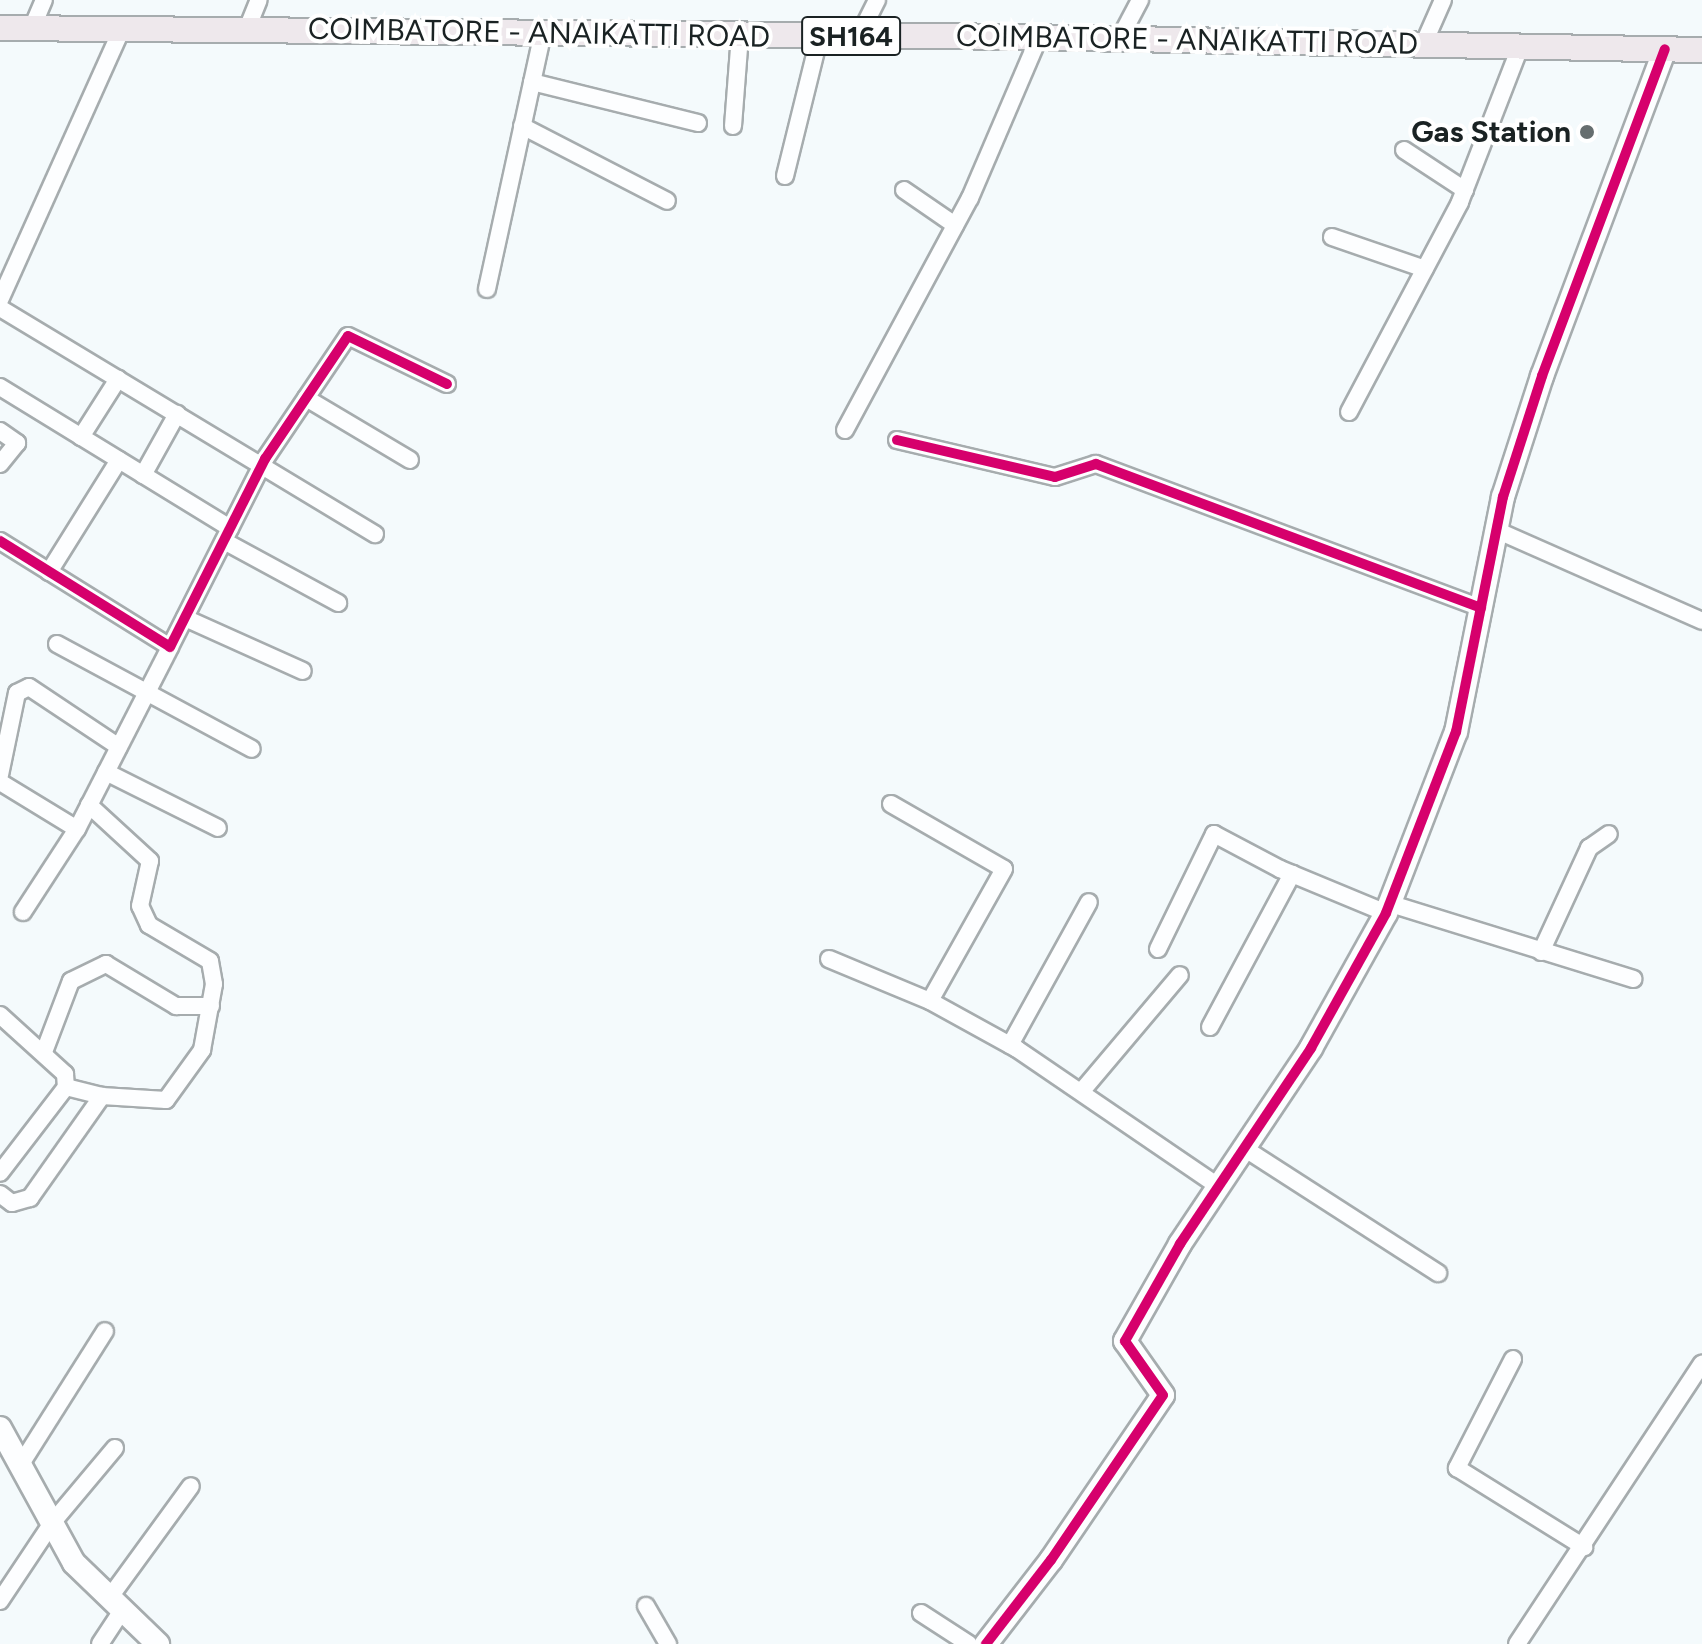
<!DOCTYPE html>
<style>
body{margin:0}
#map{position:relative;width:1702px;height:1644px;overflow:hidden;background:#f4fafc;font-family:Figtree,sans-serif}
div>[style]{position:absolute}
.roads{filter:drop-shadow(2px 0 #a6acae) drop-shadow(-2px 0 #a6acae) drop-shadow(0 2px #a6acae) drop-shadow(0 -2px #a6acae)}
.street>*{height:16px;margin:-8px;padding:0 8px;transform-origin:8px;border-radius:8px;background:#fdfeff}
.secondary>*{height:22px;margin:-11px;padding:0 11px;transform-origin:11px;border-radius:11px;background:#fdfeff}
.primary>*{height:24px;margin:-12px;padding:0 12px;transform-origin:12px;border-radius:12px;background:#eee8ec}
.cycleway>*{height:10px;margin:-5px;padding:0 5px;transform-origin:5px;border-radius:5px;background:#d6006c}
.dots>*{width:22px;height:22px;translate:-50% -50%;box-sizing:border-box;border:4px solid #fff;border-radius:50%}
span{translate:-50% -50%;white-space:nowrap;text-align:center;line-height:1.15;-webkit-text-stroke:8px #fff;paint-order:stroke}
.shield-label span{padding:2px 6px;background:#fff;border:2px solid;border-radius:6px;-webkit-text-stroke-width:0}
.shield-label{font-size:28px;color:#1a2223;font-weight:700}
.street-label{font-size:30px;color:#1a2223}
.poi-label{font-size:30px;color:#1a2223;font-weight:700}
.right{translate:-100% -50%;text-align:right}
</style>
<div id="map">
<div class="roads">
<div class="street">
<div style="left:32px;top:28px;width:30px;rotate:-67deg"></div>
<div style="left:247px;top:29px;width:31px;rotate:-68deg"></div>
<div style="left:859px;top:36px;width:40px;rotate:-63.4deg"></div>
<div style="left:1120px;top:38px;width:43px;rotate:-62.2deg"></div>
<div style="left:1424px;top:43px;width:47px;rotate:-66.2deg"></div>
<div style="left:532px;top:82px;width:171px;rotate:13.9deg"></div>
<div style="left:522px;top:126px;width:163px;rotate:27.3deg"></div>
<div style="left:733px;top:126px;width:91px;rotate:-85.6deg"></div>
<div style="left:1404px;top:150px;width:73px;rotate:33.3deg"></div>
<div style="left:785px;top:176px;width:145px;rotate:-76.1deg"></div>
<div style="left:904px;top:190px;width:62px;rotate:34.5deg"></div>
<div style="left:1332px;top:237px;width:98px;rotate:19deg"></div>
<div style="left:487px;top:289px;width:262px;rotate:-77.7deg"></div>
<div style="left:0;top:300px;width:297px;rotate:-65.8deg"></div>
<div style="left:0;top:308px;width:438px;rotate:31.1deg"></div>
<div style="left:0;top:387px;width:270px;rotate:31.5deg"></div>
<div style="left:306px;top:398px;width:121px;rotate:30.8deg"></div>
<div style="left:1349px;top:412px;width:238px;rotate:-62.1deg"></div>
<div style="left:1460px;top:202px;width:168px;rotate:-68.8deg"></div>
<div style="left:845px;top:430px;width:264px;rotate:-61.7deg"></div>
<div style="left:970px;top:198px;width:175px;rotate:-66.8deg"></div>
<div style="left:0;top:431px;width:21px;rotate:35deg"></div>
<div style="left:17px;top:443px;width:27px;rotate:129deg"></div>
<div style="left:81px;top:437px;width:69px;rotate:-57.5deg"></div>
<div style="left:897px;top:440px;width:162px;rotate:13.2deg"></div>
<div style="left:1055px;top:477px;width:43px;rotate:-17.6deg"></div>
<div style="left:1096px;top:464px;width:411px;rotate:20.5deg"></div>
<div style="left:143px;top:475px;width:70px;rotate:-60.9deg"></div>
<div style="left:1496px;top:530px;width:225px;rotate:23.8deg"></div>
<div style="left:0;top:541px;width:200px;rotate:31.9deg"></div>
<div style="left:170px;top:647px;width:211px;rotate:-63.2deg"></div>
<div style="left:265px;top:459px;width:148px;rotate:-56deg"></div>
<div style="left:348px;top:336px;width:110px;rotate:25.9deg"></div>
<div style="left:224px;top:541px;width:130px;rotate:28.5deg"></div>
<div style="left:49px;top:572px;width:132px;rotate:-58deg"></div>
<div style="left:185px;top:618px;width:129px;rotate:24.2deg"></div>
<div style="left:57px;top:644px;width:221px;rotate:28.3deg"></div>
<div style="left:106px;top:772px;width:125px;rotate:26.6deg"></div>
<div style="left:0;top:775px;width:84px;rotate:-78.3deg"></div>
<div style="left:17px;top:693px;width:13px;rotate:-27deg"></div>
<div style="left:29px;top:687px;width:108px;rotate:33.7deg"></div>
<div style="left:0;top:782px;width:90px;rotate:31.4deg"></div>
<div style="left:891px;top:804px;width:130px;rotate:29.9deg"></div>
<div style="left:1004px;top:869px;width:151px;rotate:119.3deg"></div>
<div style="left:1388px;top:903px;width:257px;rotate:17.2deg"></div>
<div style="left:23px;top:912px;width:99px;rotate:-57deg"></div>
<div style="left:77px;top:829px;width:204px;rotate:-62.9deg"></div>
<div style="left:1158px;top:949px;width:128px;rotate:-64deg"></div>
<div style="left:1214px;top:834px;width:75px;rotate:27.9deg"></div>
<div style="left:1280px;top:869px;width:115px;rotate:22.5deg"></div>
<div style="left:1541px;top:952px;width:115px;rotate:-65.2deg"></div>
<div style="left:1589px;top:848px;width:24px;rotate:-35deg"></div>
<div style="left:829px;top:959px;width:109px;rotate:22.6deg"></div>
<div style="left:930px;top:1001px;width:99px;rotate:28.9deg"></div>
<div style="left:1017px;top:1049px;width:243px;rotate:34.3deg"></div>
<div style="left:0;top:1015px;width:88px;rotate:42.2deg"></div>
<div style="left:65px;top:1074px;width:13px;rotate:86deg"></div>
<div style="left:66px;top:1087px;width:108px;rotate:127.5deg"></div>
<div style="left:1210px;top:1027px;width:174px;rotate:-61.8deg"></div>
<div style="left:1010px;top:1045px;width:163px;rotate:-61.1deg"></div>
<div style="left:44px;top:1052px;width:76px;rotate:-69.2deg"></div>
<div style="left:71px;top:981px;width:39px;rotate:-26deg"></div>
<div style="left:106px;top:964px;width:82px;rotate:31deg"></div>
<div style="left:176px;top:1006px;width:35px"></div>
<div style="left:66px;top:1087px;width:37px;rotate:14deg"></div>
<div style="left:102px;top:1096px;width:64px;rotate:3.6deg"></div>
<div style="left:166px;top:1100px;width:62px;rotate:-54.2deg"></div>
<div style="left:202px;top:1050px;width:67px;rotate:-79.7deg"></div>
<div style="left:214px;top:984px;width:23px;rotate:-100deg"></div>
<div style="left:210px;top:961px;width:71px;rotate:-149.5deg"></div>
<div style="left:149px;top:925px;width:21px;rotate:-115deg"></div>
<div style="left:140px;top:906px;width:46px;rotate:-77.5deg"></div>
<div style="left:150px;top:861px;width:83px;rotate:-137.4deg"></div>
<div style="left:1081px;top:1092px;width:153px;rotate:-49.8deg"></div>
<div style="left:1244px;top:1148px;width:231px;rotate:32.8deg"></div>
<div style="left:0;top:1194px;width:15px;rotate:37deg"></div>
<div style="left:12px;top:1203px;width:19px;rotate:-16deg"></div>
<div style="left:30px;top:1198px;width:125px;rotate:-54.8deg"></div>
<div style="left:1513px;top:1359px;width:123px;rotate:117.2deg"></div>
<div style="left:1457px;top:1468px;width:150px;rotate:31.9deg"></div>
<div style="left:21px;top:1464px;width:157px;rotate:-57.7deg"></div>
<div style="left:110px;top:1597px;width:137px;rotate:-53.9deg"></div>
<div style="left:0;top:1601px;width:94px;rotate:-56.3deg"></div>
<div style="left:52px;top:1523px;width:98px;rotate:-50deg"></div>
<div style="left:646px;top:1606px;width:44px;rotate:59.9deg"></div>
<div style="left:921px;top:1613px;width:57px;rotate:32.9deg"></div>
<div style="left:100px;top:1644px;width:42px;rotate:-56.7deg"></div>
<div style="left:1517px;top:1644px;width:336px;rotate:-56.6deg"></div>
</div>
<div class="secondary">
<div style="left:0;top:1428px;width:154px;rotate:61.3deg"></div>
<div style="left:74px;top:1563px;width:117px;rotate:44deg"></div>
<div style="left:986px;top:1644px;width:106px;rotate:-52.3deg"></div>
<div style="left:1051px;top:1560px;width:199px;rotate:-55.8deg"></div>
<div style="left:1163px;top:1395px;width:66px;rotate:-125.1deg"></div>
<div style="left:1125px;top:1341px;width:112px;rotate:-60.4deg"></div>
<div style="left:1180px;top:1244px;width:236px;rotate:-56.2deg"></div>
<div style="left:1311px;top:1048px;width:154px;rotate:-60.9deg"></div>
<div style="left:1386px;top:913px;width:194px;rotate:-68.9deg"></div>
<div style="left:1456px;top:732px;width:240px;rotate:-78.7deg"></div>
<div style="left:1503px;top:497px;width:127px;rotate:-72.1deg"></div>
<div style="left:1542px;top:376px;width:349px;rotate:-69.4deg"></div>
</div>
<div class="primary">
<div style="left:0;top:28px;width:1024px;rotate:0.5deg"></div>
<div style="left:1024px;top:37px;width:678px;rotate:1.1deg"></div>
</div>
</div>
<div class="cycleway">
<div style="left:897px;top:440px;width:162px;rotate:13.2deg"></div>
<div style="left:1055px;top:477px;width:43px;rotate:-17.6deg"></div>
<div style="left:1096px;top:464px;width:411px;rotate:20.5deg"></div>
<div style="left:0;top:541px;width:200px;rotate:31.9deg"></div>
<div style="left:170px;top:647px;width:211px;rotate:-63.2deg"></div>
<div style="left:265px;top:459px;width:148px;rotate:-56deg"></div>
<div style="left:348px;top:336px;width:110px;rotate:25.9deg"></div>
<div style="left:986px;top:1644px;width:106px;rotate:-52.3deg"></div>
<div style="left:1051px;top:1560px;width:199px;rotate:-55.8deg"></div>
<div style="left:1163px;top:1395px;width:66px;rotate:-125.1deg"></div>
<div style="left:1125px;top:1341px;width:112px;rotate:-60.4deg"></div>
<div style="left:1180px;top:1244px;width:236px;rotate:-56.2deg"></div>
<div style="left:1311px;top:1048px;width:154px;rotate:-60.9deg"></div>
<div style="left:1386px;top:913px;width:194px;rotate:-68.9deg"></div>
<div style="left:1456px;top:732px;width:240px;rotate:-78.7deg"></div>
<div style="left:1503px;top:497px;width:127px;rotate:-72.1deg"></div>
<div style="left:1542px;top:376px;width:349px;rotate:-69.4deg"></div>
</div>
<div class="dots">
<div style="left:1587px;top:132px;background:#666e6f"></div>
</div>
<div class="shield-label">
<span style="left:851px;top:36px">SH164</span>
</div>
<div class="street-label">
<span style="left:539px;top:33px;rotate:1deg">COIMBATORE - ANAIKATTI ROAD</span>
<span style="left:1187px;top:40px;rotate:1deg">COIMBATORE - ANAIKATTI ROAD</span>
</div>
<div class="poi-label">
<span class="right" style="left:1571px;top:132px">Gas Station</span>
</div>
</div>
